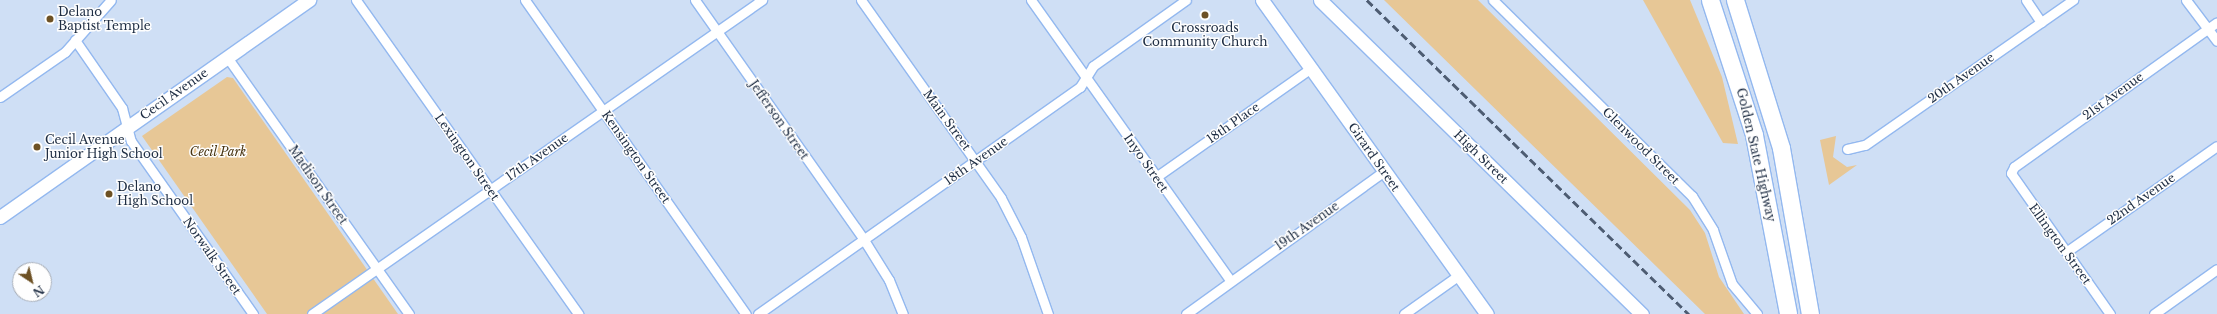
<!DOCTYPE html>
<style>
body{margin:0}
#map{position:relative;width:2217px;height:314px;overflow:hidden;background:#cfdff5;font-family:"Libre Baskerville",serif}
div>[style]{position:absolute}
.green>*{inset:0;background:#e7c796}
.roads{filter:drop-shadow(1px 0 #93b8ef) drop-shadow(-1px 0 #93b8ef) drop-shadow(0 1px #93b8ef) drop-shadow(0 -1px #93b8ef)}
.street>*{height:9px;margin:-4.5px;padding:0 4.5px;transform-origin:4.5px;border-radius:4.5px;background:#fff}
.secondary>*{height:13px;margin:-6.5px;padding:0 6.5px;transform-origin:6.5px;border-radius:6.5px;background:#fff}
.highway>*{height:17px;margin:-8.5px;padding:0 8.5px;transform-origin:8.5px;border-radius:8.5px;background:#fff}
.rail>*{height:2.5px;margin-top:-1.25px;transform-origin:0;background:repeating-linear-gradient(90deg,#4d5c72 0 8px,transparent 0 12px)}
.dots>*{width:11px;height:11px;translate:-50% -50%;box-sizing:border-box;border:2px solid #fefefe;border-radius:50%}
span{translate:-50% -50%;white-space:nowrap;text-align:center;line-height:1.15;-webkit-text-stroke:3px #fefefe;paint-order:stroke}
.poi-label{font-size:12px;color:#1e2d43}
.left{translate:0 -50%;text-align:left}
.street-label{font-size:12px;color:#1e2d43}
.park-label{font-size:12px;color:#493512;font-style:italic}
.north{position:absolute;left:12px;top:262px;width:40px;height:40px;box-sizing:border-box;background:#fefefe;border:1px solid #a4aab3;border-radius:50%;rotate:145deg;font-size:11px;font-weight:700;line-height:16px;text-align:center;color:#1e2d43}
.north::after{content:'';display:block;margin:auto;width:14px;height:18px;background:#6d5124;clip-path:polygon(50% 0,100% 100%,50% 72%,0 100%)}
</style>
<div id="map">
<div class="green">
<div style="clip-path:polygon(1384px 0,1478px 0,1690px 210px,1705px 233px,1719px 277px,1744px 314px,1705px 314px)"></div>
<div style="clip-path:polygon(1643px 0,1690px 0,1722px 77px,1738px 144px,1723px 143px)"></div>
<div style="clip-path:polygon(227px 77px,233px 78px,398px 314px,267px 314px,142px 136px)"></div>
<div style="clip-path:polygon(1836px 136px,1833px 157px,1847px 167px,1857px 165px,1829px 185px,1820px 140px)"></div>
</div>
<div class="roads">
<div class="street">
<div style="left:356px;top:0;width:385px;rotate:54.7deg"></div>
<div style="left:525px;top:0;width:384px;rotate:54.9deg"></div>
<div style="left:695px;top:0;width:294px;rotate:54.8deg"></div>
<div style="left:864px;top:240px;width:47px;rotate:58deg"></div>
<div style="left:889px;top:280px;width:37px;rotate:68deg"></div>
<div style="left:861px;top:0;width:242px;rotate:54.7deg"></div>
<div style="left:1001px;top:198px;width:44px;rotate:62.9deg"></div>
<div style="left:1021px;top:237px;width:82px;rotate:70.7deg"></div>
<div style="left:1031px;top:0;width:344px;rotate:54.6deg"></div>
<div style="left:1493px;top:0;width:279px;rotate:44.6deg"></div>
<div style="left:1692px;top:196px;width:40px;rotate:58deg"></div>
<div style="left:1713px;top:230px;width:57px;rotate:70.6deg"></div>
<div style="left:1732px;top:284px;width:39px;rotate:50deg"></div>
<div style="left:2026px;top:0;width:27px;rotate:56deg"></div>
<div style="left:2186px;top:0;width:51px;rotate:52.9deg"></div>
<div style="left:75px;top:40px;width:83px;rotate:55.3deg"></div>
<div style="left:122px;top:108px;width:34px;rotate:75deg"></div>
<div style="left:131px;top:141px;width:212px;rotate:54.8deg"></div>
<div style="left:227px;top:57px;width:315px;rotate:54.7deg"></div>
<div style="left:0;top:97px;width:79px;rotate:-34.7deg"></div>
<div style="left:65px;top:52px;width:69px;rotate:-48.5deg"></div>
<div style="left:1847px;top:149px;width:18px;rotate:-13deg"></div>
<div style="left:1865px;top:145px;width:254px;rotate:-34.9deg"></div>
<div style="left:1156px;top:177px;width:189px;rotate:-35.1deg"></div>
<div style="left:2066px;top:252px;width:184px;rotate:-35.1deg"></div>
<div style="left:312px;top:314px;width:549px;rotate:-34.91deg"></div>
<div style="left:758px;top:314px;width:394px;rotate:-35.2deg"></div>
<div style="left:1080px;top:87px;width:25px;rotate:-58deg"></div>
<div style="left:1093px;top:66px;width:114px;rotate:-35.4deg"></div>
<div style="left:1186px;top:314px;width:244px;rotate:-35.8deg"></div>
<div style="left:1404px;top:314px;width:67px;rotate:-35.3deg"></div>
<div style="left:2110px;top:314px;width:172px;rotate:-125.1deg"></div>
<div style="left:2011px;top:173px;width:7px;rotate:-63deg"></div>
<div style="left:2014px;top:167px;width:249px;rotate:-35.5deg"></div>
<div style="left:2154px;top:314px;width:77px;rotate:-35.5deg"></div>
</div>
<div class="secondary">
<div style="left:1262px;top:0;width:386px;rotate:54.4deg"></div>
<div style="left:1320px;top:0;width:450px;rotate:44.3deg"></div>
<div style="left:0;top:217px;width:378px;rotate:-35.1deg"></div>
</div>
<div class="highway">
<div style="left:1710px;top:0;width:142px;rotate:71.9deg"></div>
<div style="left:1754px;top:135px;width:182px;rotate:79.2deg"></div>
<div style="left:1735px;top:0;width:155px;rotate:72.7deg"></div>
<div style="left:1781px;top:148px;width:169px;rotate:80.1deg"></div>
</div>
</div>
<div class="rail">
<div style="left:1367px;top:0;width:450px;rotate:44.3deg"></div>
</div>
<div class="dots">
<div style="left:1205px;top:15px;background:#6d5124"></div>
<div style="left:50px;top:19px;background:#6d5124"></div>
<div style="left:37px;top:147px;background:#6d5124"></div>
<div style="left:109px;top:194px;background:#6d5124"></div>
</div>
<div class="poi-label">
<span class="left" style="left:58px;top:19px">Delano<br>Baptist Temple</span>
<span style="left:1205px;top:35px">Crossroads<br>Community Church</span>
<span class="left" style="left:45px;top:147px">Cecil Avenue<br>Junior High School</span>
<span class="left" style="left:117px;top:194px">Delano<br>High School</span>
</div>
<div class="street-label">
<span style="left:1961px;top:78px;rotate:-35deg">20th Avenue</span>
<span style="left:174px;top:94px;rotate:-35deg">Cecil Avenue</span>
<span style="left:2113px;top:96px;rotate:-36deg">21st Avenue</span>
<span style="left:779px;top:120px;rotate:55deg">Jefferson Street</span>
<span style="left:947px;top:120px;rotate:54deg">Main Street</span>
<span style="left:1233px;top:123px;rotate:-35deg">18th Place</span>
<span style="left:1641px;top:146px;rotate:45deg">Glenwood Street</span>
<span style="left:1756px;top:155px;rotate:77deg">Golden State Highway</span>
<span style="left:467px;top:157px;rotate:55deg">Lexington Street</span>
<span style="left:537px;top:157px;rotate:-35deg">17th Avenue</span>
<span style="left:636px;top:157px;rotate:55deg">Kensington Street</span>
<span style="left:1374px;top:157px;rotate:55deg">Girard Street</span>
<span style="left:1481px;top:157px;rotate:44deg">High Street</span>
<span style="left:976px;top:161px;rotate:-35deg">18th Avenue</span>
<span style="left:1146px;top:163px;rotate:55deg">Inyo Street</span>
<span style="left:318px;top:185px;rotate:55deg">Madison Street</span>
<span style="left:2141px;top:199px;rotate:-35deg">22nd Avenue</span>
<span style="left:1307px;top:226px;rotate:-35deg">19th Avenue</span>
<span style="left:2060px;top:244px;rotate:54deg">Ellington Street</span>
<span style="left:212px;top:256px;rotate:55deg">Norwalk Street</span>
</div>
<div class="park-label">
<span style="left:218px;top:152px">Cecil Park</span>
</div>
<div class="north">N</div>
</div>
